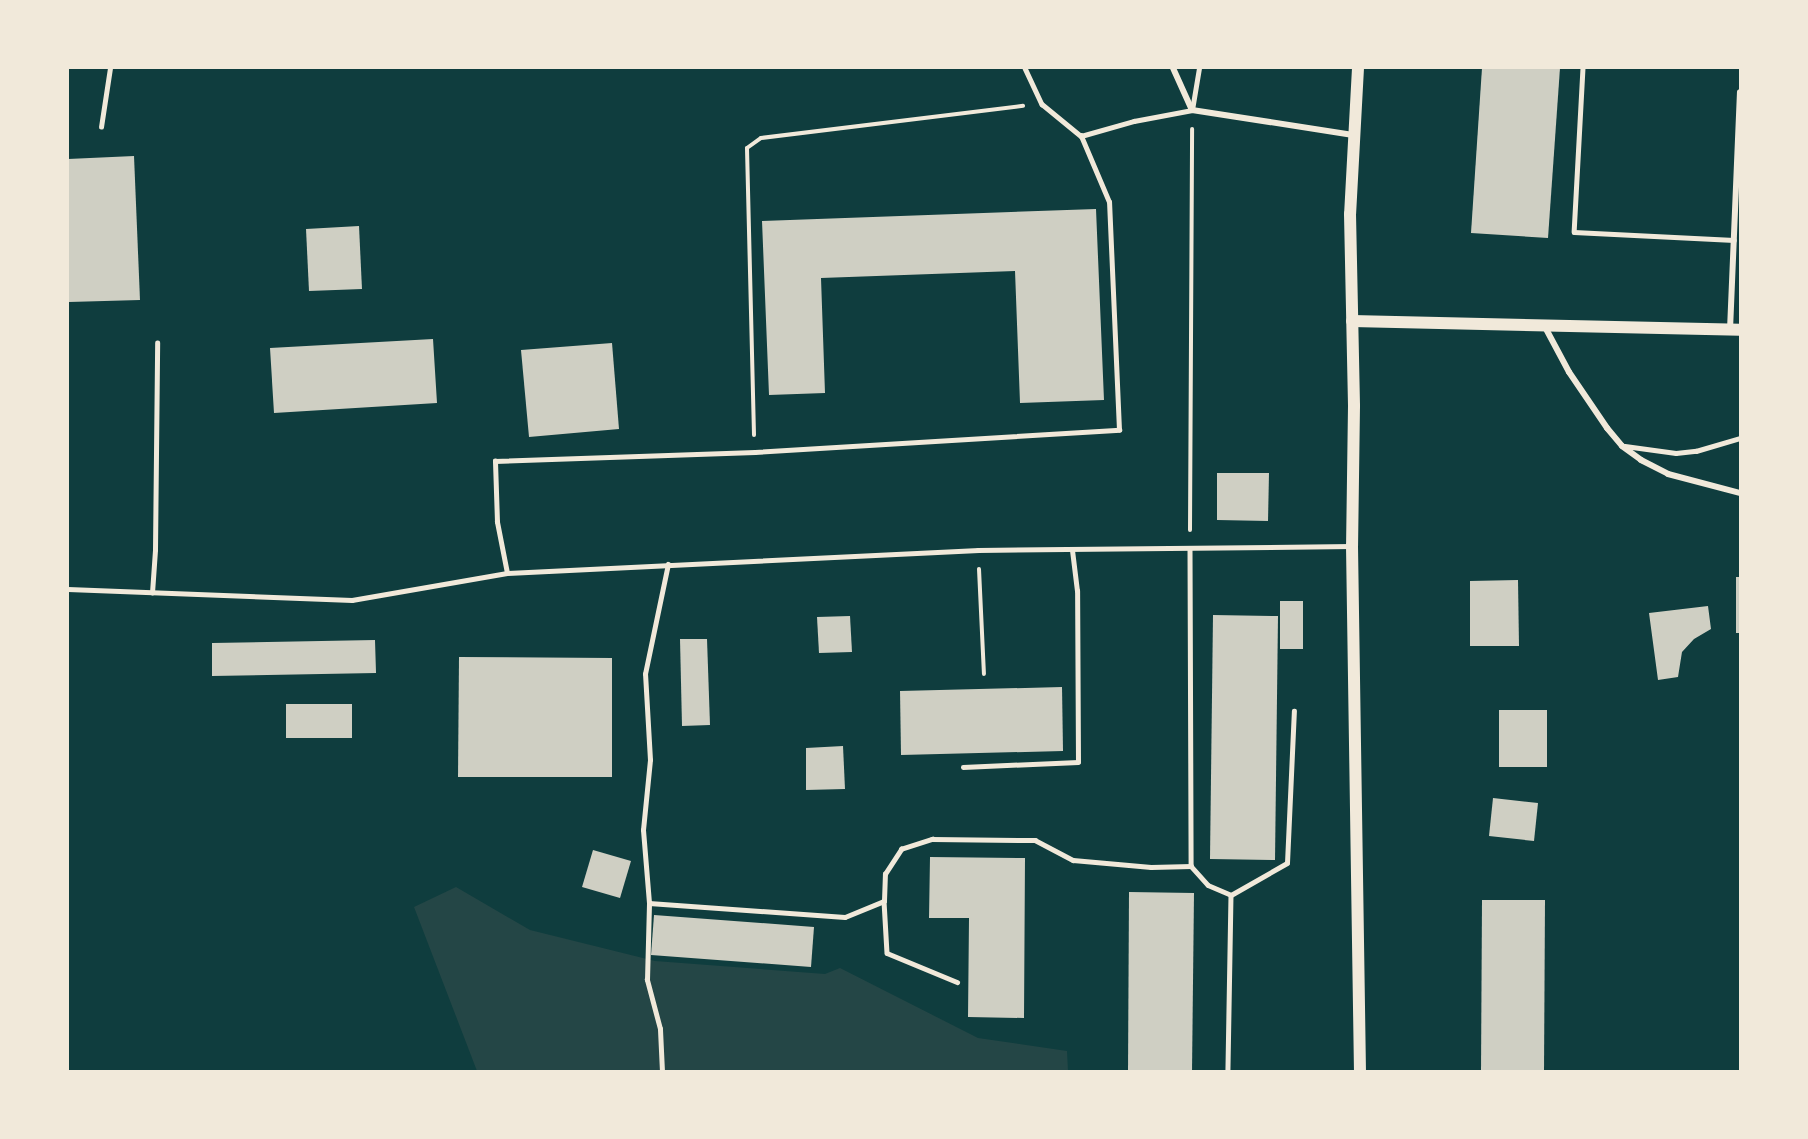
<!DOCTYPE html>
<style>
body{margin:0}
#map{position:relative;width:1808px;height:1139px;overflow:hidden;background:#0f3d3e;font-family:"Source Sans 3",sans-serif}
div>[style]{position:absolute}
.green>*{inset:0;background:#244646}
.building>*{inset:0;background:#cfcfc3}
.path>*{height:4px;margin:-2px;padding:0 2px;transform-origin:2px;border-radius:2px;background:#f1e9da}
.service>*{height:4.5px;margin:-2.25px;padding:0 2.25px;transform-origin:2.25px;border-radius:2.25px;background:#f1e9da}
.minor>*{height:6px;margin:-3px;padding:0 3px;transform-origin:3px;border-radius:3px;background:#f1e9da}
.secondary>*{height:12px;margin:-6px;padding:0 6px;transform-origin:6px;border-radius:6px;background:#f1e9da}
span{translate:-50% -50%;white-space:nowrap;text-align:center;line-height:1.15;-webkit-text-stroke:5px #f1e9da;paint-order:stroke}
.frame{position:absolute;inset:0;border:69px solid #f1e9da;pointer-events:none}
</style>
<div id="map">
<div class="green">
<div style="clip-path:polygon(456px 887px,530px 930px,655px 961px,825px 974px,840px 968px,978px 1038px,1067px 1051px,1068px 1071px,477px 1071px,414px 907px)"></div>
</div>
<div class="building">
<div style="clip-path:polygon(1482px 68px,1560px 68px,1548px 238px,1471px 233px)"></div>
<div style="clip-path:polygon(134px 156px,140px 300px,69px 302px,68px 159px)"></div>
<div style="clip-path:polygon(1096px 209px,1104px 400px,1020px 403px,1015px 271px,821px 278px,825px 393px,769px 395px,762px 221px)"></div>
<div style="clip-path:polygon(359px 226px,362px 289px,309px 291px,306px 229px)"></div>
<div style="clip-path:polygon(433px 339px,437px 403px,274px 413px,270px 348px)"></div>
<div style="clip-path:polygon(612px 343px,619px 429px,529px 437px,521px 350px)"></div>
<div style="clip-path:polygon(1217px 473px,1269px 473px,1268px 521px,1217px 520px)"></div>
<div style="clip-path:polygon(1736px 577px,1740px 577px,1740px 633px,1736px 633px)"></div>
<div style="clip-path:polygon(1518px 580px,1519px 646px,1470px 646px,1470px 581px)"></div>
<div style="clip-path:polygon(1280px 601px,1303px 601px,1303px 649px,1280px 649px)"></div>
<div style="clip-path:polygon(1708px 606px,1711px 629px,1694px 639px,1682px 652px,1678px 677px,1658px 680px,1649px 613px)"></div>
<div style="clip-path:polygon(1213px 615px,1278px 616px,1275px 860px,1210px 859px)"></div>
<div style="clip-path:polygon(850px 616px,852px 652px,819px 653px,817px 617px)"></div>
<div style="clip-path:polygon(680px 639px,707px 639px,710px 725px,682px 726px)"></div>
<div style="clip-path:polygon(375px 640px,376px 673px,212px 676px,212px 643px)"></div>
<div style="clip-path:polygon(459px 657px,612px 658px,612px 777px,458px 777px)"></div>
<div style="clip-path:polygon(1062px 687px,1063px 751px,901px 755px,900px 691px)"></div>
<div style="clip-path:polygon(286px 704px,352px 704px,352px 738px,286px 738px)"></div>
<div style="clip-path:polygon(1499px 710px,1547px 710px,1547px 767px,1499px 767px)"></div>
<div style="clip-path:polygon(843px 746px,845px 789px,806px 790px,806px 748px)"></div>
<div style="clip-path:polygon(1493px 798px,1538px 803px,1534px 841px,1489px 836px)"></div>
<div style="clip-path:polygon(593px 850px,631px 861px,620px 898px,582px 887px)"></div>
<div style="clip-path:polygon(930px 857px,1025px 858px,1024px 1018px,968px 1017px,969px 918px,929px 918px)"></div>
<div style="clip-path:polygon(1129px 892px,1194px 893px,1192px 1072px,1128px 1072px)"></div>
<div style="clip-path:polygon(1482px 900px,1545px 900px,1544px 1072px,1481px 1072px)"></div>
<div style="clip-path:polygon(654px 915px,814px 927px,811px 967px,651px 955px)"></div>
</div>
<div class="path">
<div style="left:754px;top:435px;width:287px;rotate:-91.4deg"></div>
<div style="left:747px;top:148px;width:17px;rotate:-36deg"></div>
<div style="left:761px;top:138px;width:264px;rotate:-7deg"></div>
<div style="left:1190px;top:530px;width:401px;rotate:-89.7deg"></div>
<div style="left:979px;top:569px;width:105px;rotate:87.3deg"></div>
</div>
<div class="service">
<div style="left:1025px;top:68px;width:40px;rotate:65deg"></div>
<div style="left:1042px;top:104px;width:50px;rotate:39.4deg"></div>
<div style="left:1081px;top:136px;width:55px;rotate:-15.8deg"></div>
<div style="left:1134px;top:121px;width:59px;rotate:-10.7deg"></div>
<div style="left:1192px;top:110px;width:43px;rotate:-80.5deg"></div>
<div style="left:1583px;top:68px;width:164px;rotate:93.1deg"></div>
<div style="left:1574px;top:232px;width:160px;rotate:2.9deg"></div>
<div style="left:101px;top:127px;width:60px;rotate:-81.3deg"></div>
<div style="left:1625px;top:446px;width:51px;rotate:7.8deg"></div>
<div style="left:1676px;top:453px;width:20px;rotate:-6deg"></div>
<div style="left:1696px;top:451px;width:46px;rotate:-16.5deg"></div>
<div style="left:1190px;top:548px;width:318px;rotate:89.8deg"></div>
<div style="left:1191px;top:866px;width:25px;rotate:48deg"></div>
<div style="left:1208px;top:885px;width:25px;rotate:23deg"></div>
<div style="left:1231px;top:895px;width:177px;rotate:91deg"></div>
<div style="left:507px;top:573px;width:52px;rotate:-101.1deg"></div>
<div style="left:497px;top:522px;width:61px;rotate:-91.9deg"></div>
<div style="left:495px;top:461px;width:260px;rotate:-2deg"></div>
<div style="left:755px;top:452px;width:365px;rotate:-3.5deg"></div>
<div style="left:1119px;top:430px;width:228px;rotate:-92.5deg"></div>
<div style="left:1109px;top:202px;width:72px;rotate:-113deg"></div>
<div style="left:68px;top:589px;width:284px;rotate:2.2deg"></div>
<div style="left:352px;top:600px;width:157px;rotate:-9.9deg"></div>
<div style="left:507px;top:573px;width:472px;rotate:-2.8deg"></div>
<div style="left:978px;top:550px;width:374px;rotate:-0.6deg"></div>
<div style="left:152px;top:593px;width:43px;rotate:-86deg"></div>
<div style="left:155px;top:550px;width:207px;rotate:-89.4deg"></div>
<div style="left:963px;top:767px;width:115px;rotate:-2.5deg"></div>
<div style="left:1078px;top:762px;width:171px;rotate:-90.3deg"></div>
<div style="left:1077px;top:591px;width:41px;rotate:-97deg"></div>
<div style="left:1231px;top:895px;width:64px;rotate:-29.7deg"></div>
<div style="left:1287px;top:863px;width:152px;rotate:-87.4deg"></div>
<div style="left:884px;top:901px;width:52px;rotate:86.7deg"></div>
<div style="left:887px;top:953px;width:76px;rotate:22.5deg"></div>
<div style="left:649px;top:903px;width:196px;rotate:4.1deg"></div>
<div style="left:845px;top:917px;width:42px;rotate:-22.3deg"></div>
<div style="left:884px;top:901px;width:27px;rotate:-88deg"></div>
<div style="left:885px;top:874px;width:30px;rotate:-57deg"></div>
<div style="left:901px;top:849px;width:33px;rotate:-18deg"></div>
<div style="left:932px;top:839px;width:103px;rotate:0.6deg"></div>
<div style="left:1035px;top:840px;width:43px;rotate:27.8deg"></div>
<div style="left:1073px;top:860px;width:78px;rotate:5.1deg"></div>
<div style="left:1151px;top:867px;width:40px;rotate:-1.4deg"></div>
<div style="left:662px;top:1072px;width:43px;rotate:-92.7deg"></div>
<div style="left:660px;top:1029px;width:51px;rotate:-104.9deg"></div>
<div style="left:647px;top:980px;width:77px;rotate:-88.5deg"></div>
<div style="left:649px;top:903px;width:73px;rotate:-94.7deg"></div>
<div style="left:643px;top:830px;width:70px;rotate:-84.3deg"></div>
<div style="left:650px;top:760px;width:86px;rotate:-93.3deg"></div>
<div style="left:645px;top:674px;width:112px;rotate:-78.2deg"></div>
</div>
<div class="minor">
<div style="left:1173px;top:68px;width:46px;rotate:65.7deg"></div>
<div style="left:1192px;top:110px;width:163px;rotate:8.8deg"></div>
<div style="left:1545px;top:327px;width:51px;rotate:61.9deg"></div>
<div style="left:1569px;top:372px;width:68px;rotate:55.8deg"></div>
<div style="left:1607px;top:428px;width:23px;rotate:50deg"></div>
<div style="left:1622px;top:446px;width:24px;rotate:36deg"></div>
<div style="left:1641px;top:460px;width:30px;rotate:27deg"></div>
<div style="left:1668px;top:474px;width:74px;rotate:14.8deg"></div>
<div style="left:1730px;top:330px;width:238px;rotate:-87.6deg"></div>
</div>
<div class="secondary">
<div style="left:1358px;top:68px;width:146px;rotate:93.1deg"></div>
<div style="left:1350px;top:214px;width:192px;rotate:88.8deg"></div>
<div style="left:1354px;top:406px;width:140px;rotate:90.8deg"></div>
<div style="left:1352px;top:546px;width:526px;rotate:89.13deg"></div>
<div style="left:1352px;top:321px;width:388px;rotate:1.3deg"></div>
</div>
<div class="frame"></div>
</div>
